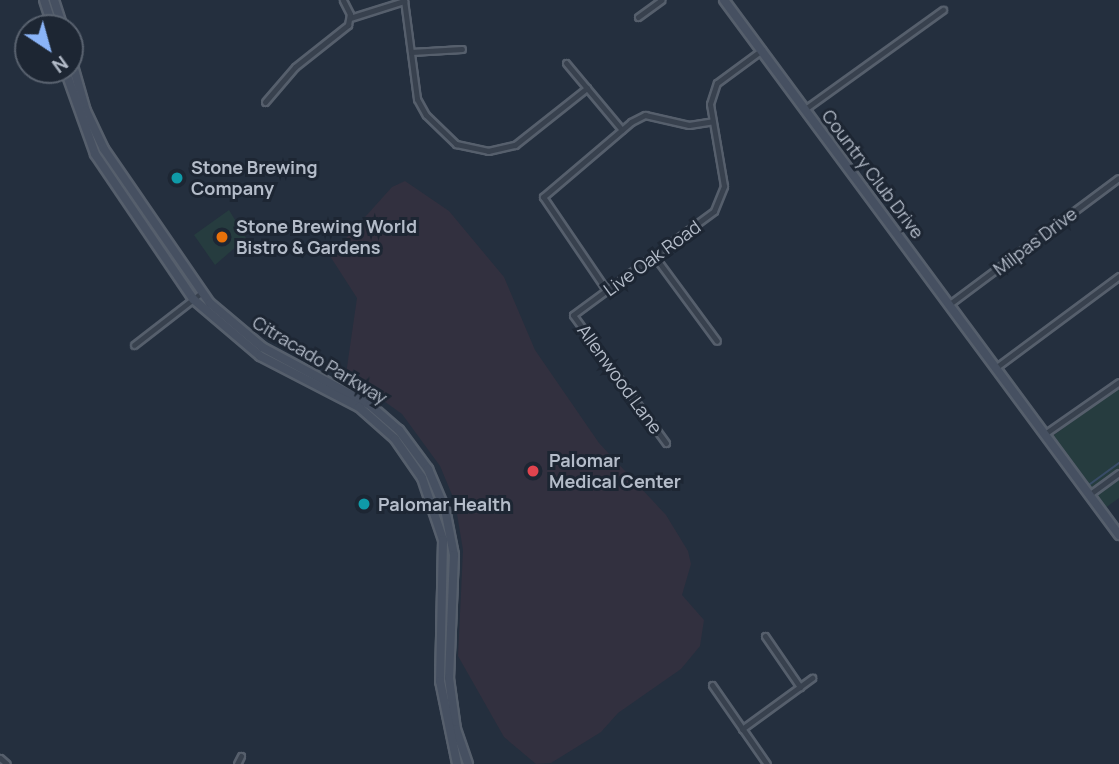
<!DOCTYPE html>
<style>
body{margin:0}
#map{position:relative;width:1119px;height:764px;overflow:hidden;background:#242f3e;font-family:Manrope,sans-serif}
div>[style]{position:absolute}
.medical>*{inset:0;background:#32303f}
.green>*{inset:0;background:#263c3f}
.stream>*{height:2px;margin:-1px;padding:0 1px;transform-origin:1px;border-radius:1px;background:#394c67}
.roads{filter:drop-shadow(2px 0 #565f6c) drop-shadow(-2px 0 #565f6c) drop-shadow(0 2px #565f6c) drop-shadow(0 -2px #565f6c)}
.street>*{height:5px;margin:-2.5px;padding:0 2.5px;transform-origin:2.5px;border-radius:2.5px;background:#38414e}
.secondary>*{height:8px;margin:-4px;padding:0 4px;transform-origin:4px;border-radius:4px;background:#465061}
.dots>*{width:19px;height:19px;translate:-50% -50%;box-sizing:border-box;border:4px solid #1d2633;border-radius:50%}
span{translate:-50% -50%;white-space:nowrap;text-align:center;line-height:1.15;-webkit-text-stroke:6px #1d2633;paint-order:stroke}
.poi-label{font-size:18px;color:#b4bcc9;font-weight:700}
.left{translate:0 -50%;text-align:left}
.street-label{font-size:18px;color:#b4bcc9}
.north{position:absolute;left:14px;top:14px;width:70px;height:70px;box-sizing:border-box;background:#1d2633;border:2px solid #59626f;border-radius:50%;rotate:144deg;font-size:19px;font-weight:700;line-height:28px;text-align:center;color:#b4bcc9}
.north::after{content:'';display:block;margin:auto;width:24px;height:32px;background:#8ab4f8;clip-path:polygon(50% 0,100% 100%,50% 72%,0 100%)}
</style>
<div id="map">
<div class="medical">
<div style="clip-path:polygon(405px 181px,449px 211px,504px 277px,535px 350px,599px 443px,666px 515px,688px 551px,691px 564px,682px 595px,704px 620px,700px 646px,681px 669px,618px 713px,601px 732px,551px 763px,536px 764px,504px 737px,458px 656px,463px 550px,455px 502px,440px 466px,402px 414px,346px 374px,357px 298px,330px 256px,392px 187px)"></div>
</div>
<div class="green">
<div style="clip-path:polygon(229px 210px,246px 238px,215px 265px,194px 235px)"></div>
<div style="clip-path:polygon(1119px 387px,1119px 498px,1101px 511px,1050px 438px)"></div>
</div>
<div class="stream">
<div style="left:1086px;top:487px;width:41px;rotate:-36deg"></div>
</div>
<div class="roads">
<div class="street">
<div style="left:404px;top:0;width:100px;rotate:82.5deg"></div>
<div style="left:417px;top:99px;width:18px;rotate:61deg"></div>
<div style="left:426px;top:115px;width:42px;rotate:44deg"></div>
<div style="left:456px;top:144px;width:33px;rotate:12deg"></div>
<div style="left:488px;top:151px;width:28px;rotate:-13deg"></div>
<div style="left:515px;top:145px;width:92px;rotate:-38.4deg"></div>
<div style="left:638px;top:17px;width:29px;rotate:-36deg"></div>
<div style="left:350px;top:18px;width:57px;rotate:-17.5deg"></div>
<div style="left:411px;top:52px;width:51px;rotate:-3.4deg"></div>
<div style="left:566px;top:63px;width:87px;rotate:50.1deg"></div>
<div style="left:265px;top:102px;width:46px;rotate:-49.4deg"></div>
<div style="left:295px;top:67px;width:68px;rotate:-38.4deg"></div>
<div style="left:348px;top:25px;width:11px;rotate:-80deg"></div>
<div style="left:350px;top:14px;width:16px;rotate:-117deg"></div>
<div style="left:805px;top:109px;width:170px;rotate:-35.7deg"></div>
<div style="left:655px;top:257px;width:104px;rotate:53.6deg"></div>
<div style="left:607px;top:291px;width:114px;rotate:-124.2deg"></div>
<div style="left:543px;top:197px;width:116px;rotate:-40.4deg"></div>
<div style="left:631px;top:122px;width:16px;rotate:-27deg"></div>
<div style="left:645px;top:115px;width:45px;rotate:12.8deg"></div>
<div style="left:689px;top:125px;width:24px;rotate:-9deg"></div>
<div style="left:951px;top:303px;width:209px;rotate:-36.7deg"></div>
<div style="left:134px;top:345px;width:85px;rotate:-37.8deg"></div>
<div style="left:998px;top:366px;width:151px;rotate:-36.6deg"></div>
<div style="left:1046px;top:433px;width:89px;rotate:-34.9deg"></div>
<div style="left:666px;top:443px;width:158px;rotate:-126deg"></div>
<div style="left:573px;top:315px;width:175px;rotate:-36.4deg"></div>
<div style="left:714px;top:211px;width:27px;rotate:-68deg"></div>
<div style="left:724px;top:186px;width:83px;rotate:-99.7deg"></div>
<div style="left:710px;top:104px;width:22px;rotate:-72deg"></div>
<div style="left:717px;top:83px;width:56px;rotate:-36.3deg"></div>
<div style="left:1090px;top:494px;width:36px;rotate:-36deg"></div>
<div style="left:765px;top:636px;width:62px;rotate:55.5deg"></div>
<div style="left:712px;top:685px;width:96px;rotate:55.2deg"></div>
<div style="left:742px;top:729px;width:87px;rotate:-36.1deg"></div>
<div style="left:0;top:758px;width:9px;rotate:41deg"></div>
<div style="left:237px;top:764px;width:9px;rotate:-63deg"></div>
</div>
<div class="secondary">
<div style="left:44px;top:0;width:29px;rotate:72deg"></div>
<div style="left:54px;top:0;width:29px;rotate:72deg"></div>
<div style="left:724px;top:0;width:665px;rotate:53.56deg"></div>
<div style="left:70px;top:55px;width:58px;rotate:74.1deg"></div>
<div style="left:86px;top:111px;width:42px;rotate:64.7deg"></div>
<div style="left:104px;top:149px;width:187px;rotate:55.5deg"></div>
<div style="left:210px;top:303px;width:68px;rotate:40.2deg"></div>
<div style="left:262px;top:347px;width:123px;rotate:28.2deg"></div>
<div style="left:370px;top:405px;width:38px;rotate:41deg"></div>
<div style="left:399px;top:430px;width:49px;rotate:53.4deg"></div>
<div style="left:428px;top:469px;width:43px;rotate:67deg"></div>
<div style="left:445px;top:509px;width:47px;rotate:78.9deg"></div>
<div style="left:454px;top:555px;width:123px;rotate:92.3deg"></div>
<div style="left:449px;top:678px;width:51px;rotate:82.2deg"></div>
<div style="left:456px;top:729px;width:37px;rotate:71deg"></div>
<div style="left:65px;top:70px;width:89px;rotate:70.3deg"></div>
<div style="left:95px;top:154px;width:175px;rotate:55.9deg"></div>
<div style="left:193px;top:299px;width:88px;rotate:40.4deg"></div>
<div style="left:260px;top:356px;width:111px;rotate:27.3deg"></div>
<div style="left:359px;top:407px;width:48px;rotate:41.6deg"></div>
<div style="left:395px;top:439px;width:47px;rotate:55.3deg"></div>
<div style="left:422px;top:478px;width:65px;rotate:71.3deg"></div>
<div style="left:443px;top:540px;width:141px;rotate:91.2deg"></div>
<div style="left:440px;top:681px;width:85px;rotate:78.4deg"></div>
</div>
</div>
<div class="dots">
<div style="left:177px;top:178px;background:#0f9aa8"></div>
<div style="left:222px;top:237px;background:#e8710a"></div>
<div style="left:533px;top:471px;background:#e0444e"></div>
<div style="left:364px;top:504px;background:#0f9aa8"></div>
</div>
<div class="poi-label">
<span class="left" style="left:191px;top:178px">Stone Brewing<br>Company</span>
<span class="left" style="left:236px;top:237px">Stone Brewing World<br>Bistro &amp; Gardens</span>
<span class="left" style="left:549px;top:471px">Palomar<br>Medical Center</span>
<span class="left" style="left:378px;top:504px">Palomar Health</span>
</div>
<div class="street-label">
<span style="left:873px;top:174px;rotate:53deg">Country Club Drive</span>
<span style="left:1035px;top:241px;rotate:-37deg">Milpas Drive</span>
<span style="left:652px;top:258px;rotate:-36deg">Live Oak Road</span>
<span style="left:320px;top:360px;rotate:31deg">Citracado Parkway</span>
<span style="left:620px;top:379px;rotate:54deg">Allenwood Lane</span>
</div>
<div class="north">N</div>
</div>
